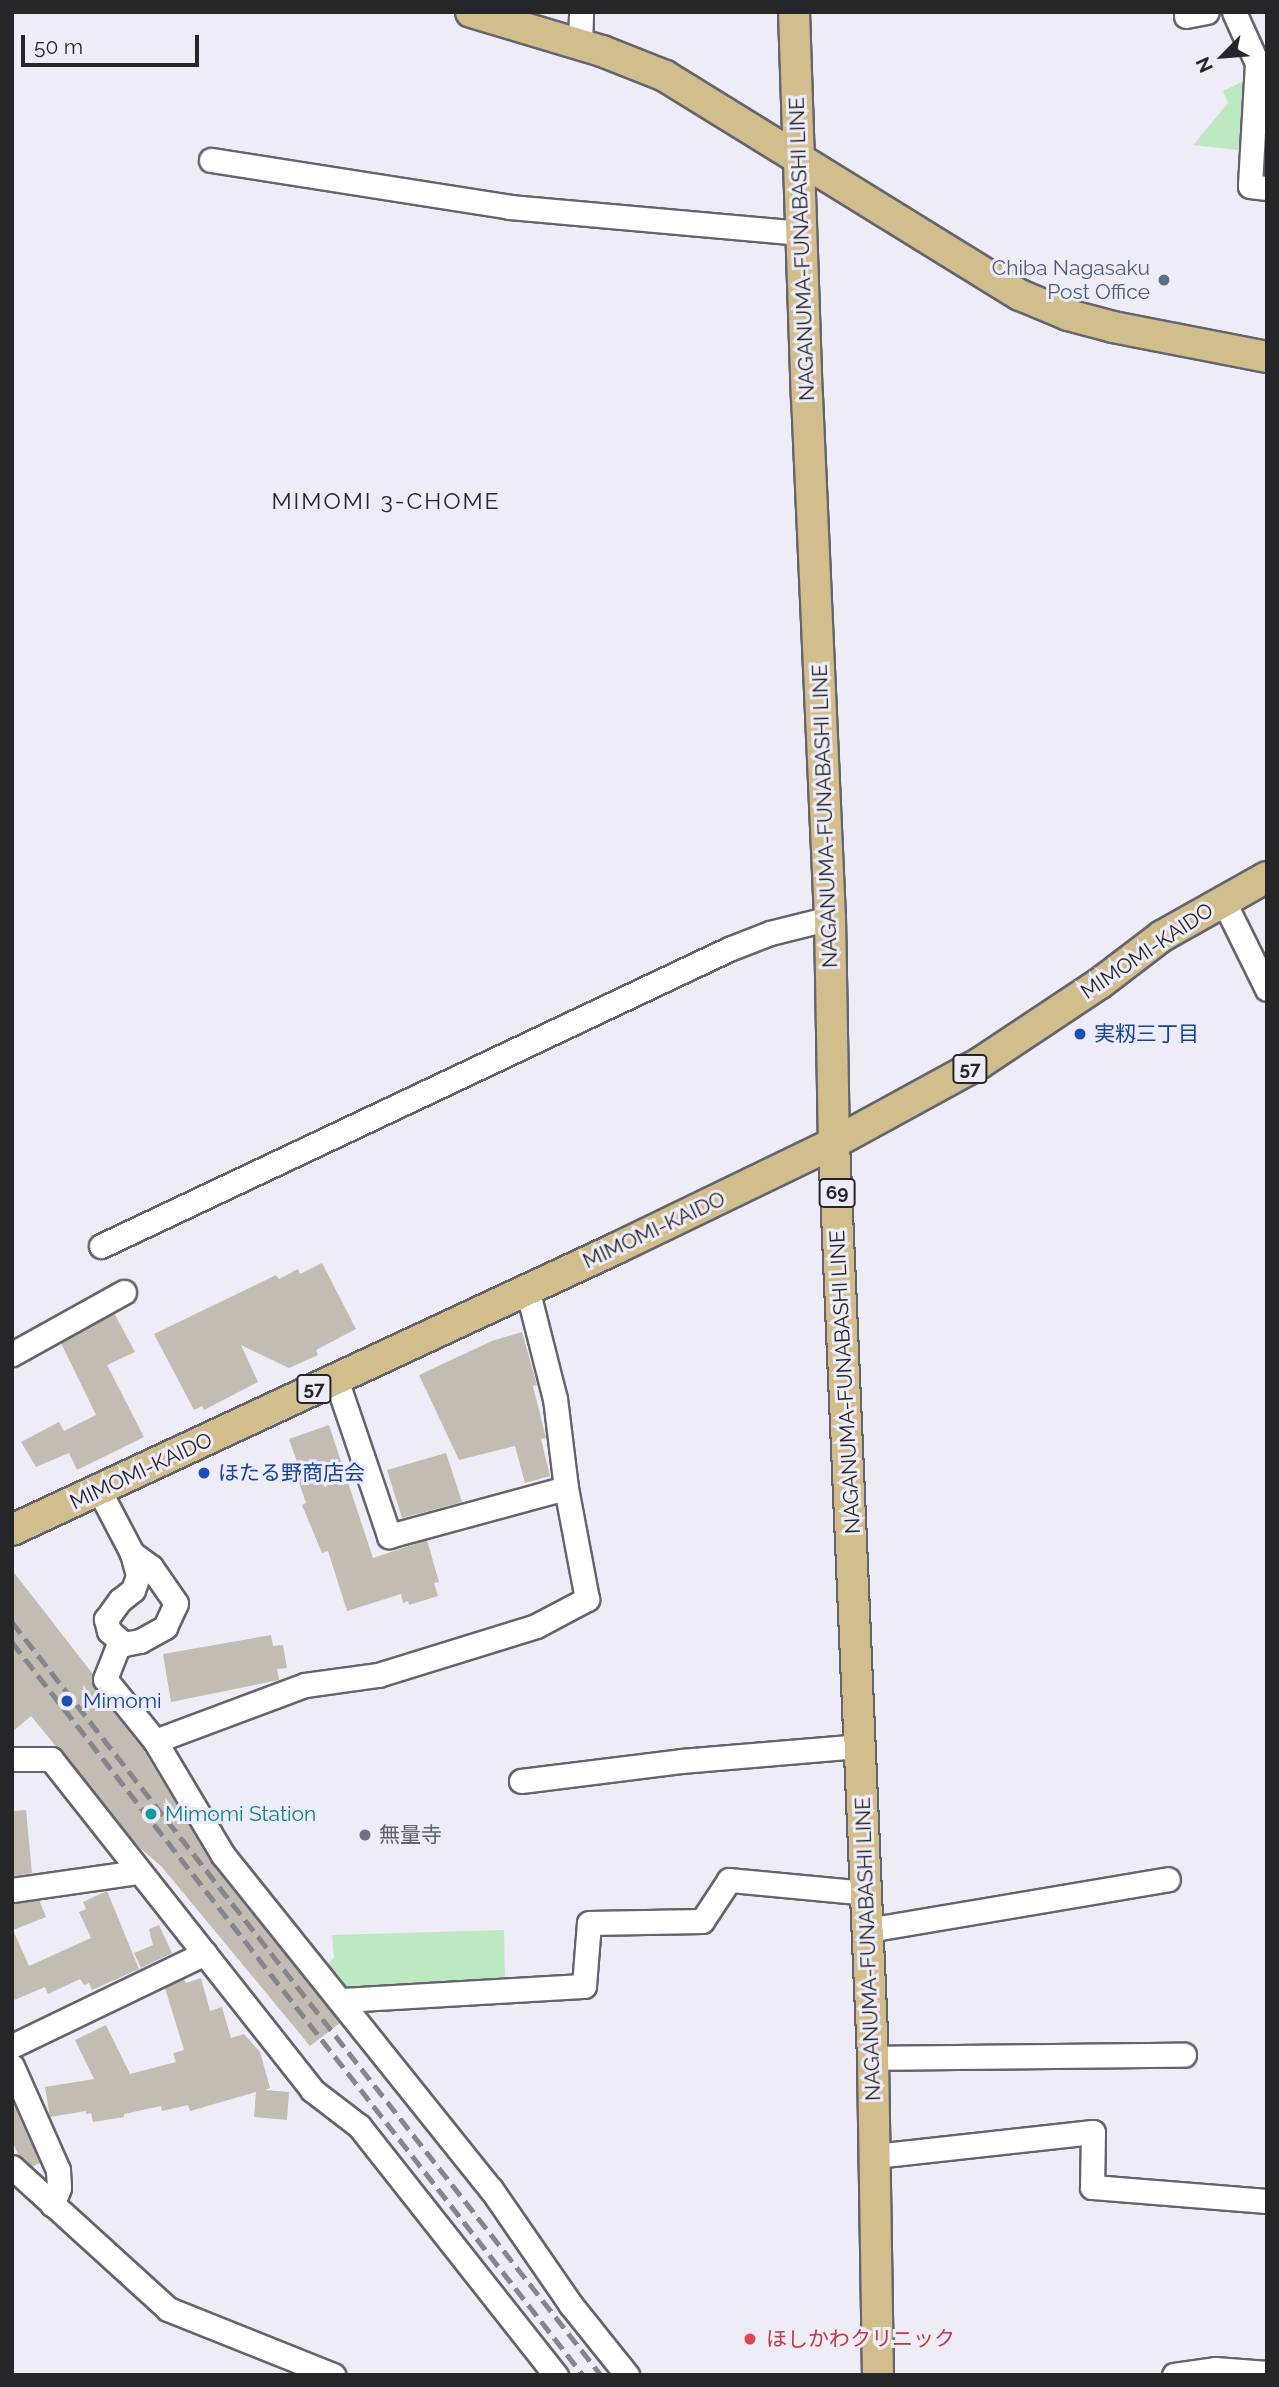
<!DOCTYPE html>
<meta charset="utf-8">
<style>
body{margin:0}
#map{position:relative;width:1279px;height:2387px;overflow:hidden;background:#edecf7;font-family:Raleway,"Noto Sans JP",sans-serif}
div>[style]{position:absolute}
.green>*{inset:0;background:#bde8c2}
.building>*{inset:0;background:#c2bcb3}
.roads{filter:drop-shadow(2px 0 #65646d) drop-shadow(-2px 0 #65646d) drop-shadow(0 2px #65646d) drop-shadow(0 -2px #65646d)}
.minor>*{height:23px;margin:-11.5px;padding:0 11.5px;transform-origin:11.5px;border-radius:11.5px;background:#fff}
.major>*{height:30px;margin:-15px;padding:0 15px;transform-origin:15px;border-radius:15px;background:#d1be8c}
.rail>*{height:5px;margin-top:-2.5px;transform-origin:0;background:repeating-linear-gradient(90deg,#85858b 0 14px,transparent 0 21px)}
.dots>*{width:19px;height:19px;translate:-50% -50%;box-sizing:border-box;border:4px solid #edecf7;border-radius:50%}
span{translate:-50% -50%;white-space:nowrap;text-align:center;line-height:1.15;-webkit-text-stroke:6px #edecf7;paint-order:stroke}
.shield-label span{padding:2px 5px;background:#edecf7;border:2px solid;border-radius:5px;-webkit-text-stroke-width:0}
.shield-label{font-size:19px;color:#262629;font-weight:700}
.street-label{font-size:21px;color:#262629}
.service-label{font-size:21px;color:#4e5e75}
.right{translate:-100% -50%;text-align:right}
.transit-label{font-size:21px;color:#164399}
.left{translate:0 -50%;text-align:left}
.culture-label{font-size:21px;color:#0d838f}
.worship-label{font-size:21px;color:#5b616d}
.health-label{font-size:21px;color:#be3a42}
.neighbourhood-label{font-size:23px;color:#262629;letter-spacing:2px}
.frame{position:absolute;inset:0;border:14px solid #262629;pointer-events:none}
.north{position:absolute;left:1188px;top:21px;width:70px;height:70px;-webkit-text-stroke:5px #edecf7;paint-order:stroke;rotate:245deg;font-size:19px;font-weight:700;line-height:28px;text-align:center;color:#262629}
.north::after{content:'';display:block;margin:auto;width:24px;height:32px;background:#262629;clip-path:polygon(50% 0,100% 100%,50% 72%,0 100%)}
.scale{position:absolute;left:21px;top:35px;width:178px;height:32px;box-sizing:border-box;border:4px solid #262629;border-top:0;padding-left:9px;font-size:21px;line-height:24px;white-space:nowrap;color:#262629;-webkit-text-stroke:5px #edecf7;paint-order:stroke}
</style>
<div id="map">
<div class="green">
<div style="clip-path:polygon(1252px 77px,1247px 151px,1193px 145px,1228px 103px,1223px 91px)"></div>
<div style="clip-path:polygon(504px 1930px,505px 1985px,343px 1993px,323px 1968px,334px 1958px,332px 1935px)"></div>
</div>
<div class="building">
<div style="clip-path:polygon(322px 1263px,356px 1329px,316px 1350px,318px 1355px,289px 1368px,241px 1345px,258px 1382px,204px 1410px,202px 1406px,194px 1410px,154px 1334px,276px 1275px,279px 1279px,298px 1269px,300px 1274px)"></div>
<div style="clip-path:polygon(114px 1313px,135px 1352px,107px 1365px,144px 1437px,77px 1470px,69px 1453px,36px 1467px,21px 1442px,59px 1422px,64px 1431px,96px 1415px,61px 1343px)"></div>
<div style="clip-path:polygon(522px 1332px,537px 1385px,533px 1386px,546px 1438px,541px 1439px,550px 1476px,525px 1483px,515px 1446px,459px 1460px,419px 1375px,492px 1341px)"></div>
<div style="clip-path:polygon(329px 1425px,373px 1558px,427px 1540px,439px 1582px,434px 1583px,438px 1596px,409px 1605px,408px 1601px,403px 1603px,401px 1594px,347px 1611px,328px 1551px,322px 1553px,302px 1505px,306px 1503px,297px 1477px,302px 1476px,289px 1439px)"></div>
<div style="clip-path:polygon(446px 1453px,462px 1502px,402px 1518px,387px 1470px)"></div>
<div style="clip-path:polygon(12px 1570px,92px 1673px,94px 1688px,143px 1749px,212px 1864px,340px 2023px,310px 2046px,162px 1867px,138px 1846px,31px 1716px,12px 1732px)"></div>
<div style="clip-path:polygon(271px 1635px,273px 1646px,283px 1645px,287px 1668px,277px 1669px,279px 1680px,171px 1702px,163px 1654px)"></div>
<div style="clip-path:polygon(26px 1810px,32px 1873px,12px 1876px,12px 1811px)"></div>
<div style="clip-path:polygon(107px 1891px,139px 1969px,92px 1990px,89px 1983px,84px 1985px,80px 1979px,48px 1994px,45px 1987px,12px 2001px,12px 1904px,39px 1900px,46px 1917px,13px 1930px,29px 1966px,91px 1938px,79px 1912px,86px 1909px,83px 1902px)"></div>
<div style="clip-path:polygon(159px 1925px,172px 1953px,141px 1968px,134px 1953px,153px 1945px,149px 1929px)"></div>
<div style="clip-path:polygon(201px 1978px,210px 2011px,222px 2007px,231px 2038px,244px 2034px,260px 2052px,270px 2088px,265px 2090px,289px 2092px,287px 2120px,254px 2117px,256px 2092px,190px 2111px,188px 2105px,162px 2111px,161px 2106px,124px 2114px,124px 2117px,93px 2122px,91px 2113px,86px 2114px,86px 2111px,50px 2117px,45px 2087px,94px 2079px,75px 2040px,106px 2025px,130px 2074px,176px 2062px,173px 2053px,184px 2050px,165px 1988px,184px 1979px,186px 1983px)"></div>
<div style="clip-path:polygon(12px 2101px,40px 2163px,32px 2167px,19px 2156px,12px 2141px)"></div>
</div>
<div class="roads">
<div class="minor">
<div style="left:1234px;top:12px;width:56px;rotate:65.7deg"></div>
<div style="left:1257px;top:63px;width:123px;rotate:93.3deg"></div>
<div style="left:1250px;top:186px;width:17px;rotate:7deg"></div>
<div style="left:1186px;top:16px;width:21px;rotate:-11deg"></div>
<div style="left:580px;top:44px;width:32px;rotate:-88deg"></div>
<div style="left:211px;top:160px;width:303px;rotate:8.9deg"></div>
<div style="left:510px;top:207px;width:292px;rotate:5.1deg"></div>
<div style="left:1223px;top:900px;width:99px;rotate:63.7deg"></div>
<div style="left:101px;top:1246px;width:695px;rotate:-25.31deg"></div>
<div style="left:729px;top:949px;width:44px;rotate:-21.3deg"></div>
<div style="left:770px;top:933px;width:62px;rotate:-14deg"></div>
<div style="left:12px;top:1354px;width:128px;rotate:-29deg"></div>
<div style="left:336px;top:1379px;width:166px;rotate:71.3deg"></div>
<div style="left:389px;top:1536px;width:183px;rotate:-15.2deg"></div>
<div style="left:566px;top:1488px;width:90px;rotate:-97deg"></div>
<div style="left:555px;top:1399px;width:114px;rotate:-104.2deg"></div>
<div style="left:99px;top:1490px;width:71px;rotate:62.4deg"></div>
<div style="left:132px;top:1553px;width:24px;rotate:75deg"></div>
<div style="left:138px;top:1576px;width:15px;rotate:110deg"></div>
<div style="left:133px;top:1590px;width:16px;rotate:142deg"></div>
<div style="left:120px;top:1600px;width:24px;rotate:126deg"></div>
<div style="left:106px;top:1619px;width:12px;rotate:76deg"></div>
<div style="left:109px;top:1631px;width:20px;rotate:41deg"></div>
<div style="left:124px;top:1644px;width:16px;rotate:-11deg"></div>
<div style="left:140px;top:1641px;width:29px;rotate:-29deg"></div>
<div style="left:165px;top:1627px;width:26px;rotate:-65deg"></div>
<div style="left:176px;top:1603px;width:44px;rotate:-124.8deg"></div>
<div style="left:151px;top:1567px;width:24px;rotate:-144deg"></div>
<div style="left:120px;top:1641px;width:41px;rotate:111.5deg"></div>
<div style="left:105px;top:1679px;width:80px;rotate:51.1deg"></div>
<div style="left:155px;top:1741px;width:133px;rotate:59.2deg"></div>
<div style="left:223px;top:1855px;width:428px;rotate:51.3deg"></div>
<div style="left:491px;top:2189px;width:141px;rotate:55.4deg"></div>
<div style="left:571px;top:2305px;width:90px;rotate:51.3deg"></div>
<div style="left:155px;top:1741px;width:160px;rotate:-20.5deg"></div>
<div style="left:305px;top:1685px;width:74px;rotate:-7.8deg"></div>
<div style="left:378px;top:1675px;width:165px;rotate:-17.2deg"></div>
<div style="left:536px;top:1626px;width:58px;rotate:-27.9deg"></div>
<div style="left:587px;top:1599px;width:113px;rotate:-100.7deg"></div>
<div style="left:12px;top:1759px;width:39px"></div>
<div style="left:51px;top:1759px;width:422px;rotate:51.7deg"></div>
<div style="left:312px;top:2090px;width:59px;rotate:37.5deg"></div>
<div style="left:359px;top:2126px;width:318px;rotate:51.7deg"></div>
<div style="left:521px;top:1781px;width:161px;rotate:-7.1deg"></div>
<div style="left:681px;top:1761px;width:181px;rotate:-4.8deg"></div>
<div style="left:12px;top:1890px;width:128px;rotate:-8.1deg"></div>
<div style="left:868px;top:1930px;width:304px;rotate:-9.6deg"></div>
<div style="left:341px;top:2000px;width:243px;rotate:-3.3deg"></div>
<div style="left:584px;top:1986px;width:63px;rotate:-85.5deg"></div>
<div style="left:589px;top:1923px;width:113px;rotate:-1deg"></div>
<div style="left:702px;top:1921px;width:49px;rotate:-56.6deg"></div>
<div style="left:729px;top:1880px;width:139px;rotate:5.4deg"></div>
<div style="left:12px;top:2046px;width:214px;rotate:-25.7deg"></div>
<div style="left:873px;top:2058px;width:311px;rotate:-0.6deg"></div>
<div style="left:12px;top:2066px;width:114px;rotate:66.1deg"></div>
<div style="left:58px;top:2170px;width:18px;rotate:87deg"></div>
<div style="left:59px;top:2188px;width:18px;rotate:112deg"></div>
<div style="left:875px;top:2156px;width:219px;rotate:-6.3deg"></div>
<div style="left:1093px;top:2132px;width:55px;rotate:91deg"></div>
<div style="left:1092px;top:2187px;width:176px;rotate:4.6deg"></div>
<div style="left:12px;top:2167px;width:211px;rotate:42.3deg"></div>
<div style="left:168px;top:2309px;width:178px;rotate:21.8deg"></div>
<div style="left:1174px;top:2375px;width:41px;rotate:-8.3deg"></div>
<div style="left:1215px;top:2369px;width:52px;rotate:4.4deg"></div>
</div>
<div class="major">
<div style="left:471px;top:12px;width:137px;rotate:16.6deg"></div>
<div style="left:602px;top:51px;width:68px;rotate:21.6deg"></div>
<div style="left:665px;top:76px;width:417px;rotate:31.7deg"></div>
<div style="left:1020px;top:295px;width:52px;rotate:22.6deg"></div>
<div style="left:1068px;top:315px;width:47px;rotate:14.9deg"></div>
<div style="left:1113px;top:327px;width:157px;rotate:11deg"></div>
<div style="left:794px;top:12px;width:384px;rotate:88.1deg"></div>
<div style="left:807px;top:396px;width:523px;rotate:87.48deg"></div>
<div style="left:830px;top:918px;width:225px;rotate:89deg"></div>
<div style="left:834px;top:1143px;width:916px;rotate:87.56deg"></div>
<div style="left:873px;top:2058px;width:317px;rotate:89.1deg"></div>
<div style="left:12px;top:1530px;width:667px;rotate:-24.99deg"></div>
<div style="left:617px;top:1248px;width:241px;rotate:-25.8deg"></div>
<div style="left:834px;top:1143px;width:166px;rotate:-28.7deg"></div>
<div style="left:980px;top:1063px;width:143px;rotate:-33.6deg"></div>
<div style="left:1099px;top:984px;width:79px;rotate:-37.3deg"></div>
<div style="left:1162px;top:936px;width:120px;rotate:-29.3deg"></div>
</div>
</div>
<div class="rail">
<div style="left:12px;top:1622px;width:956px;rotate:51.97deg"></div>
<div style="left:12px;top:1642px;width:929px;rotate:52.08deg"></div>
</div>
<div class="dots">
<div style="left:1164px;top:280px;background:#5c6f8a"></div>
<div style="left:1080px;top:1034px;background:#1a4fb4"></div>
<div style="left:204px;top:1473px;background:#1a4fb4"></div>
<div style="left:67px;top:1701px;background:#1a4fb4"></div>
<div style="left:151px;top:1814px;background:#0f9aa8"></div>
<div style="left:365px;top:1835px;background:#6b7280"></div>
<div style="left:750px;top:2339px;background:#e0444e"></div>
</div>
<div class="shield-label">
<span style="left:970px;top:1069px">57</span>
<span style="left:837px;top:1193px">69</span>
<span style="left:314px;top:1389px">57</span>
</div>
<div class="street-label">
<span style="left:802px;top:249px;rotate:-92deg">NAGANUMA-FUNABASHI LINE</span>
<span style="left:825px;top:816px;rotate:-92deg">NAGANUMA-FUNABASHI LINE</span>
<span style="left:1147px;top:951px;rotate:-34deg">MIMOMI-KAIDO</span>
<span style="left:654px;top:1230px;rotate:-25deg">MIMOMI-KAIDO</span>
<span style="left:845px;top:1382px;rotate:-93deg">NAGANUMA-FUNABASHI LINE</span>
<span style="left:141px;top:1471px;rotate:-25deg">MIMOMI-KAIDO</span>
<span style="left:868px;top:1949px;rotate:-92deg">NAGANUMA-FUNABASHI LINE</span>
</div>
<div class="service-label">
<span class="right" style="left:1150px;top:280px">Chiba Nagasaku<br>Post Office</span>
</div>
<div class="transit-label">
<span class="left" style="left:1094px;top:1034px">実籾三丁目</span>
<span class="left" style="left:218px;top:1473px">ほたる野商店会</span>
<span class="left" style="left:83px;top:1701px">Mimomi</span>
</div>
<div class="culture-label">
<span class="left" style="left:165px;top:1814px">Mimomi Station</span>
</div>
<div class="worship-label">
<span class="left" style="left:379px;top:1835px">無量寺</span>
</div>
<div class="health-label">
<span class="left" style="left:766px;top:2339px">ほしかわクリニック</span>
</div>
<div class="neighbourhood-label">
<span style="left:386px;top:501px">MIMOMI 3-CHOME</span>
</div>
<div class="frame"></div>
<div class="north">N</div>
<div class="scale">50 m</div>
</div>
